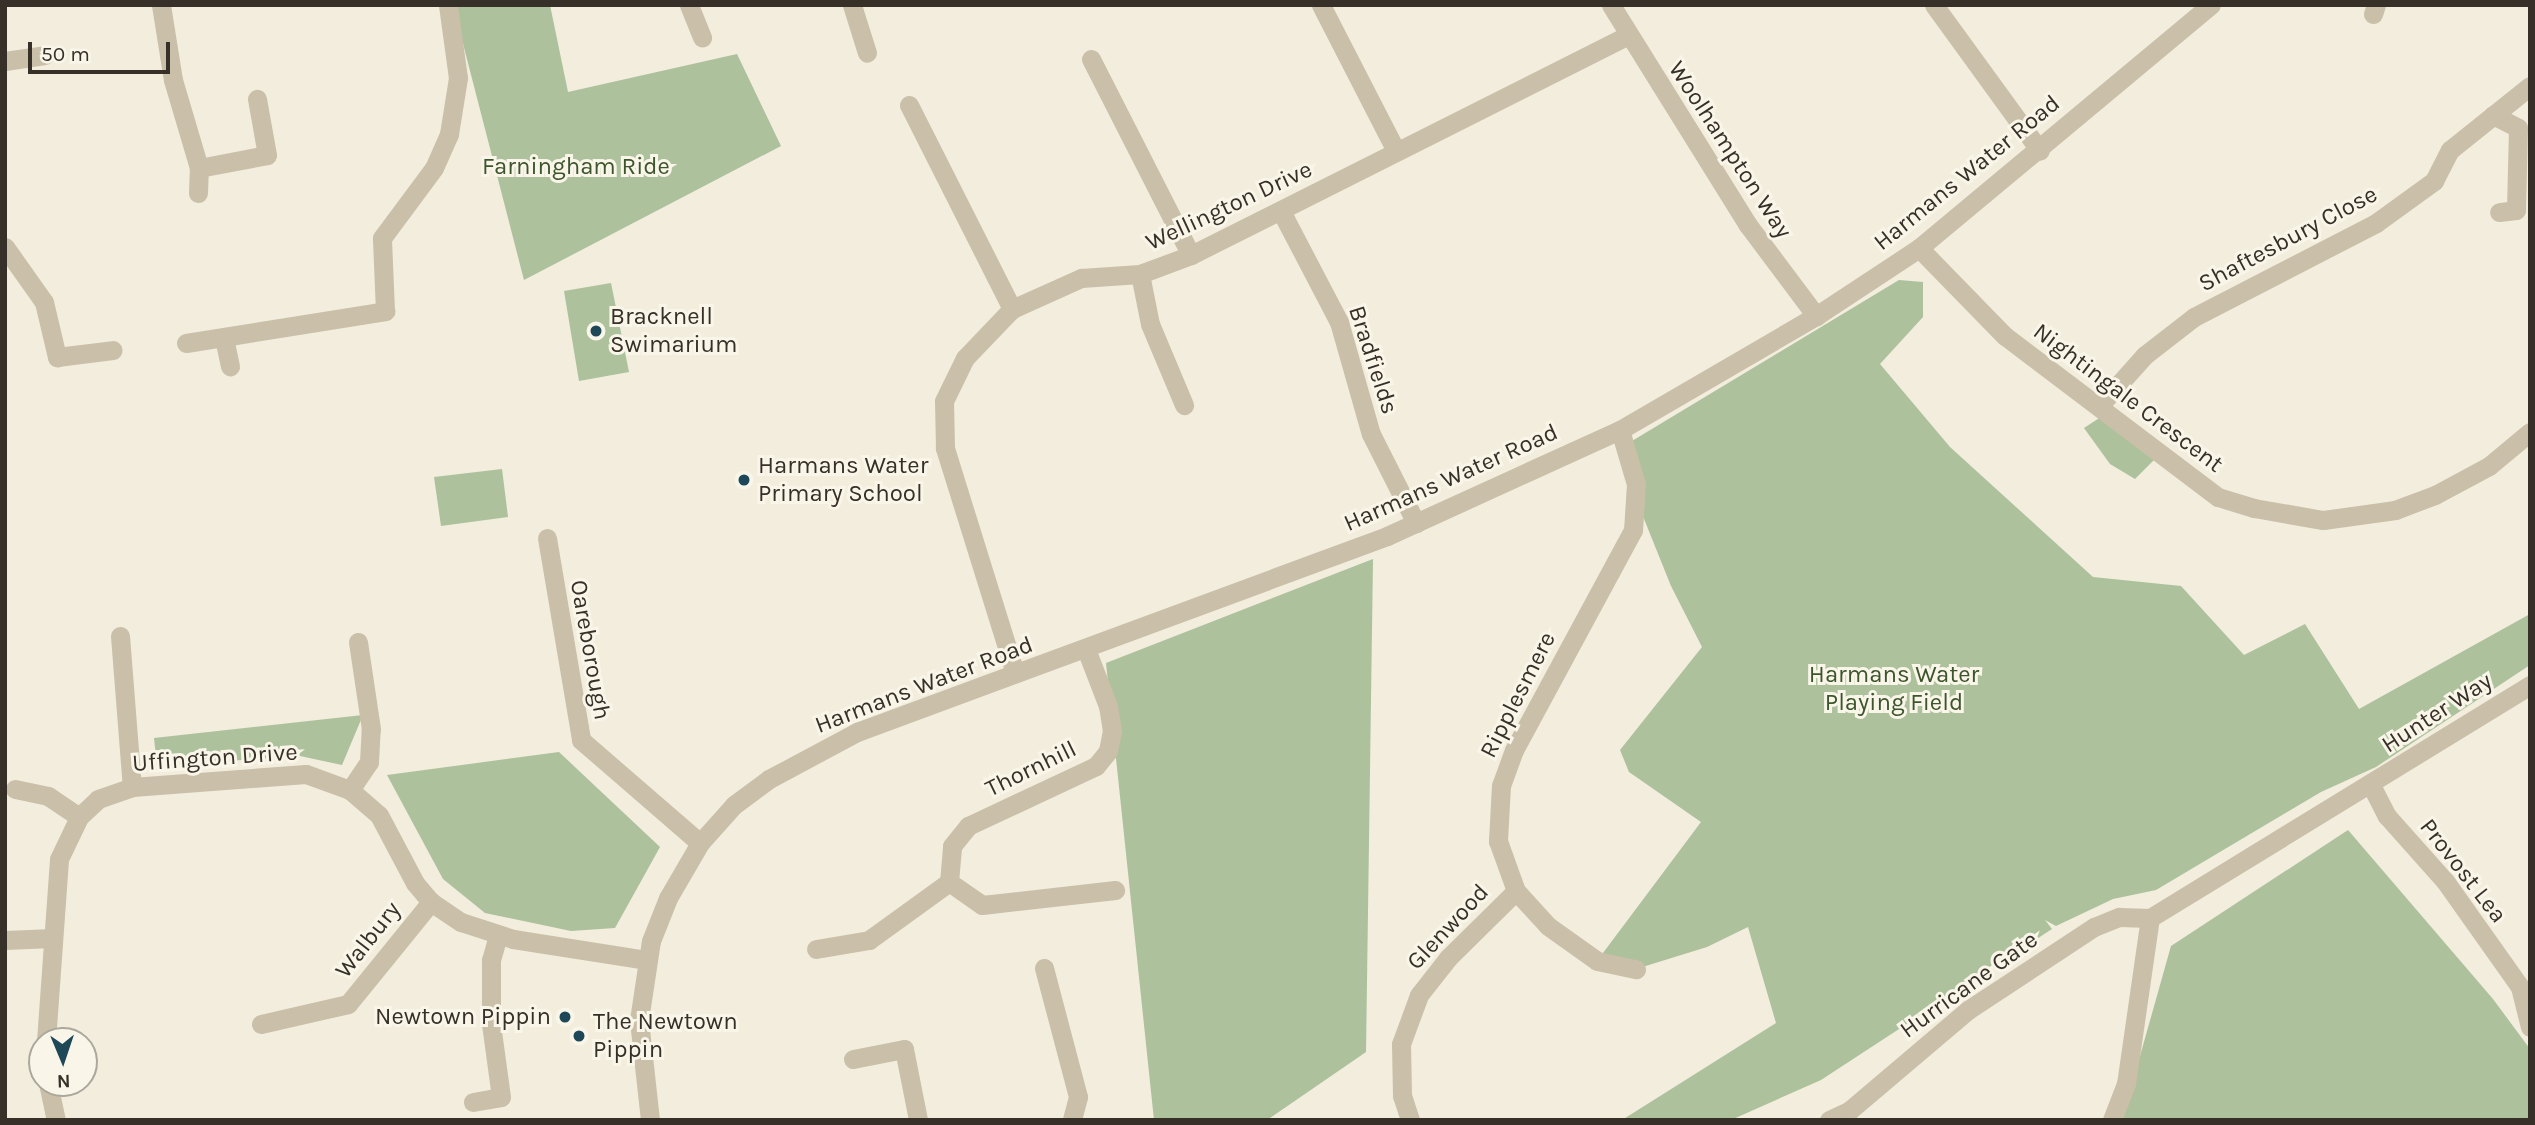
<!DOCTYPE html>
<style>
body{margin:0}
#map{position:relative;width:2535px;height:1125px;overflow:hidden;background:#f2eddc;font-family:Karla,sans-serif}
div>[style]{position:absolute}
.green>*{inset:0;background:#acc19c}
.minor>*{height:19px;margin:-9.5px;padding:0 9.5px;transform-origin:9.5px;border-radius:9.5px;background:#cabfa8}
.tertiary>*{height:19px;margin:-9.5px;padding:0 9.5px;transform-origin:9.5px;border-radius:9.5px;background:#cabfa8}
.dots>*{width:19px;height:19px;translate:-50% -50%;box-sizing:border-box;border:4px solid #f9f6e9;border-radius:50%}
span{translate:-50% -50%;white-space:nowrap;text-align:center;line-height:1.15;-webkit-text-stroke:6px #f9f6e9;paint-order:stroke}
.street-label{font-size:24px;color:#373028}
.park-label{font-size:24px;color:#3d552c}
.poi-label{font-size:24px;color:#373028}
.left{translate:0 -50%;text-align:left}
.right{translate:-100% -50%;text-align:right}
.frame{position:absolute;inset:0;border:7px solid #373028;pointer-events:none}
.north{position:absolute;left:28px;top:1027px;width:70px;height:70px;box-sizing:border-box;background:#f9f6e9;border:2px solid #aba79c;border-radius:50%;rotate:178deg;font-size:19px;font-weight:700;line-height:28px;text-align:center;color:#373028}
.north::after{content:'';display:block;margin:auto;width:24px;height:32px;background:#1e4758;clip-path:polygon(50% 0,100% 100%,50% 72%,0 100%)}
.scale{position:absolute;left:28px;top:42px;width:142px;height:32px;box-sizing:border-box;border:4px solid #373028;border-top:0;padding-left:9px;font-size:21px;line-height:24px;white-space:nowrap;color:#373028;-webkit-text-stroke:5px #f9f6e9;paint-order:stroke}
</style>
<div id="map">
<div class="green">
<div style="clip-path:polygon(453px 5px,550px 5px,568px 92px,737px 54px,781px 146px,524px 280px)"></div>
<div style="clip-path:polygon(1899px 280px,1923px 282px,1923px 317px,1880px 364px,1950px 447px,2093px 577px,2181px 586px,2244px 655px,2305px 624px,2359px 709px,2530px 614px,2530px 665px,2376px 767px,2321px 792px,2156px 890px,2113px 899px,2056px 926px,2045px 920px,2052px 929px,1821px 1080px,1731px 1120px,1622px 1120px,1776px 1023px,1748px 927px,1707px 947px,1636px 969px,1597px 961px,1701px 822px,1629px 772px,1620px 750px,1702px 647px,1671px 586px,1636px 499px,1627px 444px)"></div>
<div style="clip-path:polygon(611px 283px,629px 372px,579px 381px,564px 291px)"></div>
<div style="clip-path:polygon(2110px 411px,2162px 452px,2135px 479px,2110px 464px,2084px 428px)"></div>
<div style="clip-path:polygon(502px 469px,508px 517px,441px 526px,434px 477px)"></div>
<div style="clip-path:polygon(1373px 559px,1366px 1052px,1267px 1120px,1154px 1120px,1106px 663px)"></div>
<div style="clip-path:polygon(363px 715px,342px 765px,300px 756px,157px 766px,154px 738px)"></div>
<div style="clip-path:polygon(559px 752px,660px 847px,615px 928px,571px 931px,485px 913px,443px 879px,387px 775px)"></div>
<div style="clip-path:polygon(2348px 830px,2493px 999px,2530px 1049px,2530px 1120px,2122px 1120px,2171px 946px)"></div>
</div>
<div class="minor">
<div style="left:161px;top:5px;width:76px;rotate:80.9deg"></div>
<div style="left:173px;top:80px;width:92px;rotate:73.5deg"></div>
<div style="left:199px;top:168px;width:69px;rotate:-10.8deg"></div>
<div style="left:267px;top:155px;width:57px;rotate:-100.1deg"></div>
<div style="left:689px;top:5px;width:35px;rotate:68deg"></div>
<div style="left:852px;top:5px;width:50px;rotate:72.6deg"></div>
<div style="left:1321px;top:5px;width:162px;rotate:62.8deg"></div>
<div style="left:1611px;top:5px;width:259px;rotate:58.1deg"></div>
<div style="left:1748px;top:225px;width:114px;rotate:53.2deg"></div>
<div style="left:1934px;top:5px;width:180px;rotate:54deg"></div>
<div style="left:2373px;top:14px;width:9px;rotate:-72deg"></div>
<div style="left:1091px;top:59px;width:220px;rotate:63deg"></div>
<div style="left:5px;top:61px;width:40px;rotate:-8.5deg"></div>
<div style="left:909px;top:105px;width:229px;rotate:63.2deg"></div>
<div style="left:2493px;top:115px;width:28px;rotate:27deg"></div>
<div style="left:2518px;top:128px;width:82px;rotate:91.4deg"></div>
<div style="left:2516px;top:210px;width:17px;rotate:173deg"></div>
<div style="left:198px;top:193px;width:25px;rotate:-88deg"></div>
<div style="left:1282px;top:213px;width:123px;rotate:62.4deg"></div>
<div style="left:1339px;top:322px;width:116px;rotate:74.1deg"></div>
<div style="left:1371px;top:434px;width:100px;rotate:63.2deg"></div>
<div style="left:5px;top:247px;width:67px;rotate:54.7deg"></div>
<div style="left:44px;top:302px;width:57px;rotate:76.7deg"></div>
<div style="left:57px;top:357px;width:56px;rotate:-7.1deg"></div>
<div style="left:1919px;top:248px;width:123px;rotate:45.7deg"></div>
<div style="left:2005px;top:336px;width:267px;rotate:37.1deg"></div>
<div style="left:2218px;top:497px;width:38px;rotate:17deg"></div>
<div style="left:2254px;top:508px;width:70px;rotate:9.9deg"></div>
<div style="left:2323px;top:520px;width:73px;rotate:-7.9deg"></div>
<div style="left:2395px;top:510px;width:43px;rotate:-20.6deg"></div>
<div style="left:2435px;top:495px;width:61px;rotate:-28.2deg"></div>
<div style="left:2489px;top:466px;width:53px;rotate:-39.7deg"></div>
<div style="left:1140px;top:274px;width:51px;rotate:78.7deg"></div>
<div style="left:1150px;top:324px;width:88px;rotate:67.2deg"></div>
<div style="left:224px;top:338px;width:29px;rotate:78deg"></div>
<div style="left:186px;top:343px;width:202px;rotate:-9.1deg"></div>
<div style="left:385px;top:311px;width:73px;rotate:-92.4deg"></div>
<div style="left:382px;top:238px;width:87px;rotate:-53.4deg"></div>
<div style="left:434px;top:168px;width:37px;rotate:-66deg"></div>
<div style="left:449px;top:134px;width:57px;rotate:-80.9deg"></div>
<div style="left:458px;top:78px;width:74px;rotate:-97.8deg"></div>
<div style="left:2101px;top:404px;width:66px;rotate:-48.1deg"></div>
<div style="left:2145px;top:355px;width:62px;rotate:-37.8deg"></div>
<div style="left:2194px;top:317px;width:205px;rotate:-27.3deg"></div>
<div style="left:2376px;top:223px;width:72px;rotate:-35.9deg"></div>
<div style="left:2434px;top:181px;width:35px;rotate:-63deg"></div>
<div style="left:2450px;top:150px;width:102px;rotate:-38.7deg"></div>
<div style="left:1620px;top:430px;width:56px;rotate:73.5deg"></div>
<div style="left:1636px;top:484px;width:46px;rotate:93.7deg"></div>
<div style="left:1633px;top:530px;width:250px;rotate:118.4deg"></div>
<div style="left:1514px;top:750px;width:37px;rotate:110deg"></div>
<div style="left:1501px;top:785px;width:56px;rotate:93.1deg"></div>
<div style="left:1498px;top:841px;width:53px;rotate:70.2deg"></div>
<div style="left:1516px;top:891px;width:47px;rotate:47.6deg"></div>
<div style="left:1548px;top:926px;width:60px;rotate:35.5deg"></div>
<div style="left:1597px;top:961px;width:40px;rotate:12deg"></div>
<div style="left:547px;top:538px;width:205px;rotate:80.4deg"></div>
<div style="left:581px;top:740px;width:157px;rotate:40.9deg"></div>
<div style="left:120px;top:636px;width:151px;rotate:85.5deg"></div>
<div style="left:1015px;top:673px;width:236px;rotate:-107.3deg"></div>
<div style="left:945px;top:448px;width:47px;rotate:-91.2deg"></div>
<div style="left:944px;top:401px;width:48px;rotate:-64deg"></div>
<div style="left:965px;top:358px;width:68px;rotate:-46.2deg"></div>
<div style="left:1012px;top:309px;width:76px;rotate:-24.2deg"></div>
<div style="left:1081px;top:278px;width:59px;rotate:-3.9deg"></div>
<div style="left:1140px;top:274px;width:54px;rotate:-20.4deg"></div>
<div style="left:1191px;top:255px;width:488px;rotate:-26.7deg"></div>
<div style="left:2371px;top:785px;width:35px;rotate:63deg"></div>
<div style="left:2387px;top:816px;width:87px;rotate:48.3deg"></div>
<div style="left:2445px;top:881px;width:130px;rotate:54.7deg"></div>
<div style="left:2520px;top:987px;width:41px;rotate:76deg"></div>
<div style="left:15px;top:789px;width:34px;rotate:12deg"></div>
<div style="left:48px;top:796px;width:37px;rotate:34deg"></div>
<div style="left:350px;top:790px;width:34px;rotate:-56deg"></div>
<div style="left:369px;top:762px;width:33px;rotate:-87deg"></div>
<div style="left:371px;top:729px;width:88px;rotate:-98.5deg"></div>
<div style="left:949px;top:882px;width:36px;rotate:-85deg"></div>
<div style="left:952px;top:846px;width:26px;rotate:-51deg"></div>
<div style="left:968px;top:826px;width:141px;rotate:-25.1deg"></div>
<div style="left:1096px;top:766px;width:19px;rotate:-51deg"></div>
<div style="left:1108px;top:751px;width:20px;rotate:-79deg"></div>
<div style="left:1112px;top:731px;width:25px;rotate:-99deg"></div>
<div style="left:1108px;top:706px;width:61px;rotate:-111.1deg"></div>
<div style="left:949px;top:882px;width:40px;rotate:34.9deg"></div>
<div style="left:982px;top:905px;width:134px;rotate:-6.4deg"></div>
<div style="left:5px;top:940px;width:48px;rotate:-2.4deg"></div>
<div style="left:816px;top:949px;width:54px;rotate:-9.6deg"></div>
<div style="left:869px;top:940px;width:99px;rotate:-35.9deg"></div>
<div style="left:1044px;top:968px;width:133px;rotate:75.2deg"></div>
<div style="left:1078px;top:1097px;width:24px;rotate:105deg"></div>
<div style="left:261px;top:1024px;width:89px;rotate:-12.9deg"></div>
<div style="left:348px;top:1004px;width:132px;rotate:-50.9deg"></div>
<div style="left:46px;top:1041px;width:182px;rotate:-85.9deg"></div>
<div style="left:59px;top:859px;width:47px;rotate:-64.5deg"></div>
<div style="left:79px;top:817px;width:26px;rotate:-43deg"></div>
<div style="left:98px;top:799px;width:36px;rotate:-19deg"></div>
<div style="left:132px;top:787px;width:174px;rotate:-4.3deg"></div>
<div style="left:306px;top:774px;width:47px;rotate:20deg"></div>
<div style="left:350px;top:790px;width:38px;rotate:41deg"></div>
<div style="left:379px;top:815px;width:77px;rotate:62.1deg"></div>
<div style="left:415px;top:883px;width:25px;rotate:50deg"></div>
<div style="left:431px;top:902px;width:36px;rotate:34deg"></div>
<div style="left:461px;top:922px;width:55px;rotate:18.1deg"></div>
<div style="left:513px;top:939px;width:136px;rotate:8.9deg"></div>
<div style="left:853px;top:1059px;width:52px;rotate:-11.1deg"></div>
<div style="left:904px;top:1049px;width:72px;rotate:78.8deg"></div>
<div style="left:48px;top:1083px;width:38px;rotate:78deg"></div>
<div style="left:473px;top:1102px;width:28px;rotate:-10deg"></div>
<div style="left:501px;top:1097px;width:74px;rotate:-97.8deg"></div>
<div style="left:491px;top:1024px;width:64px;rotate:-90deg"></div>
<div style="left:491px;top:960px;width:25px;rotate:-74deg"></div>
<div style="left:1410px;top:1120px;width:25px;rotate:-108deg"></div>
<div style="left:1402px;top:1096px;width:52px;rotate:-91.1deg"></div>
<div style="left:1401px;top:1044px;width:52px;rotate:-69.8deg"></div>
<div style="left:1419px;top:995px;width:47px;rotate:-51.9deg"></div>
<div style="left:1448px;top:958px;width:95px;rotate:-44.6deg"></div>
<div style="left:1829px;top:1120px;width:23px;rotate:-25deg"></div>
<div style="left:1850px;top:1110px;width:155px;rotate:-40.3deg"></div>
<div style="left:1968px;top:1010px;width:151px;rotate:-33.4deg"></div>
<div style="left:2094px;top:927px;width:27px;rotate:-22deg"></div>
<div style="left:2119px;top:917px;width:31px;rotate:2deg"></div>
<div style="left:2150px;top:918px;width:446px;rotate:-31.5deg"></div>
<div style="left:2112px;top:1120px;width:39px;rotate:-69deg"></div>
<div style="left:2126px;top:1084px;width:168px;rotate:-81.8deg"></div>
</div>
<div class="tertiary">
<div style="left:650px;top:1120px;width:101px;rotate:-96.3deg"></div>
<div style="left:639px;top:1020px;width:80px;rotate:-81.4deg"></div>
<div style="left:651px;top:941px;width:46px;rotate:-68.4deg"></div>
<div style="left:668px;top:898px;width:64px;rotate:-59.8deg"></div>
<div style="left:700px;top:843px;width:51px;rotate:-48.2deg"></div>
<div style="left:734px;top:805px;width:44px;rotate:-36.6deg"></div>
<div style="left:769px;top:779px;width:100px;rotate:-28.1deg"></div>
<div style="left:857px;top:732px;width:565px;rotate:-20.29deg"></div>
<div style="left:1387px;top:536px;width:256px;rotate:-24.5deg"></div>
<div style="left:1620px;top:430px;width:227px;rotate:-30.2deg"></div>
<div style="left:1816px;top:316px;width:123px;rotate:-33.4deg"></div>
<div style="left:1919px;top:248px;width:380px;rotate:-39.8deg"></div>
</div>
<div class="dots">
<div style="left:596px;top:331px;background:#1e4758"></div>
<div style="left:744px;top:480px;background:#1e4758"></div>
<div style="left:565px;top:1017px;background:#1e4758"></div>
<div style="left:579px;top:1036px;background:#1e4758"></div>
</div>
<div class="street-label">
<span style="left:1730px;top:150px;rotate:57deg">Woolhampton Way</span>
<span style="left:1967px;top:173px;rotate:-39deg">Harmans Water Road</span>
<span style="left:1229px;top:206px;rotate:-25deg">Wellington Drive</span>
<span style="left:2288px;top:239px;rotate:-28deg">Shaftesbury Close</span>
<span style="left:1373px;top:360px;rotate:72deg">Bradfields</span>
<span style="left:2128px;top:398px;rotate:37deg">Nightingale Crescent</span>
<span style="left:1451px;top:478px;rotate:-24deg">Harmans Water Road</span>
<span style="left:590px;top:650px;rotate:80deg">Oareborough</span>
<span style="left:924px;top:685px;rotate:-21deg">Harmans Water Road</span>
<span style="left:1518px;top:695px;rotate:-63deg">Ripplesmere</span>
<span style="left:2437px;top:713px;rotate:-33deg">Hunter Way</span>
<span style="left:215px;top:758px;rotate:-4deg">Uffington Drive</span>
<span style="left:1031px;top:769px;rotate:-26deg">Thornhill</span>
<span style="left:2463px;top:871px;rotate:52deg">Provost Lea</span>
<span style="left:1448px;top:927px;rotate:-47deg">Glenwood</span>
<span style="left:368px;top:940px;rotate:-52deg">Walbury</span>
<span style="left:1969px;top:985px;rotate:-36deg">Hurricane Gate</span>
</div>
<div class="park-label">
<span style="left:576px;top:167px">Farningham Ride</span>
<span style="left:1894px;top:689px">Harmans Water<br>Playing Field</span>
</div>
<div class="poi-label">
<span class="left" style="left:610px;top:331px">Bracknell<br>Swimarium</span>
<span class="left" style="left:758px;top:480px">Harmans Water<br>Primary School</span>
<span class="right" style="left:551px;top:1017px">Newtown Pippin</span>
<span class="left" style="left:593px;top:1036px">The Newtown<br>Pippin</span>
</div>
<div class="frame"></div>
<div class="north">N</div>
<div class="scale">50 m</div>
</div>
